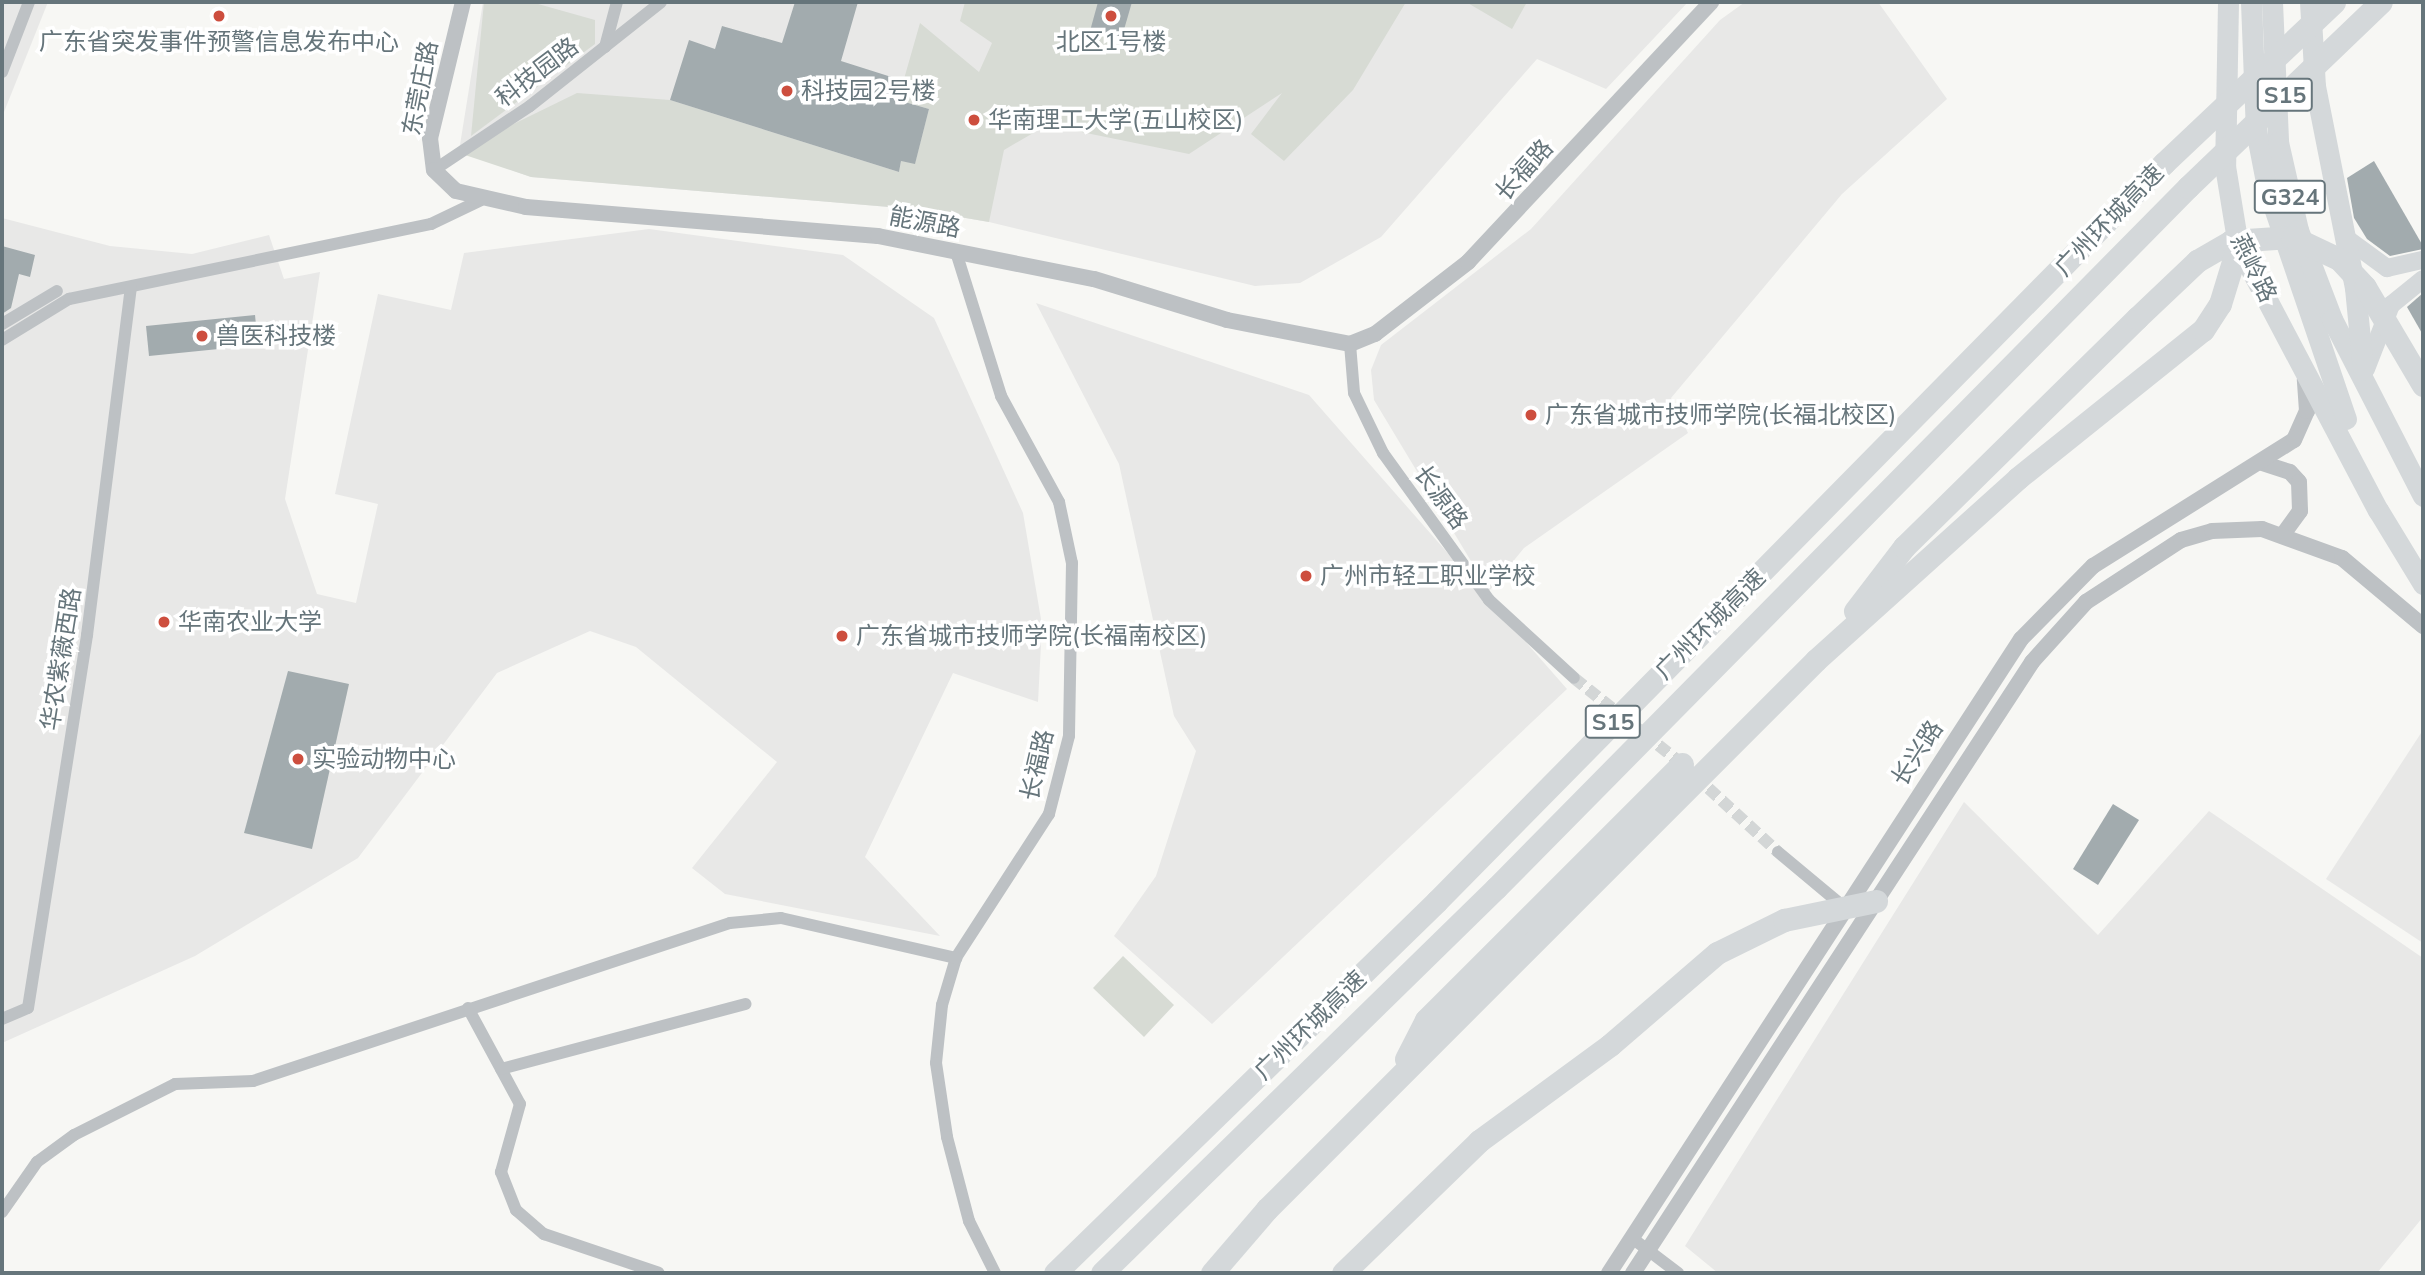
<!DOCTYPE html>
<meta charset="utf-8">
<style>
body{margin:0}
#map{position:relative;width:2425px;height:1275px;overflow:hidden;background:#f7f7f4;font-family:Mulish,"Noto Sans SC",sans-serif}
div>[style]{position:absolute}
.built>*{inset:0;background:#e8e8e7}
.green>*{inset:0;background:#d7dbd4}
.building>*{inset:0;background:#a2abae}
.minor-tunnel>*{height:12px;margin-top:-6px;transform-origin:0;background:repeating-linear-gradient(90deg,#d3d6d6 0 12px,transparent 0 18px)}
.minor>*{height:12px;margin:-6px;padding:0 6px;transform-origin:6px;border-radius:6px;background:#bdc1c4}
.tertiary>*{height:16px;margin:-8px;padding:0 8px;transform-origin:8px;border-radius:8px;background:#bdc1c4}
.secondary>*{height:18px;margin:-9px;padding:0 9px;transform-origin:9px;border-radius:9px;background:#d4d8da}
.trunk>*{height:21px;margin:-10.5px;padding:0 10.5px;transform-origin:10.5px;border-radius:10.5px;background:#d4d8da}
.motorway>*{height:23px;margin:-11.5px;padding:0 11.5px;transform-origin:11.5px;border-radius:11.5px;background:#d4d8da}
.dots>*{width:19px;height:19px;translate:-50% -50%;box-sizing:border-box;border:4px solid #fff;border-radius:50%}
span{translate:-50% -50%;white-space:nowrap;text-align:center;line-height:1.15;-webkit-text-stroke:7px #fff;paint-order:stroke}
.shield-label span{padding:2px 5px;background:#fff;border:2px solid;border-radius:5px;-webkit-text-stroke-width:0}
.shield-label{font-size:23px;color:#66757b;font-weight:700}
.poi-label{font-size:24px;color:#66757b}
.left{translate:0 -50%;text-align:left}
.street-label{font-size:24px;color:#66757b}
.frame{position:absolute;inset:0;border:4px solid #66757b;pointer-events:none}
</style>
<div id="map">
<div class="built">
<div style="clip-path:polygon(2px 2px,48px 2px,2px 117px)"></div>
<div style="clip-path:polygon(483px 2px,1688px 2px,1606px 89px,1537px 59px,1381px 237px,1300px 283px,1255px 286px,989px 222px,913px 209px,531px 177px,459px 151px)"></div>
<div style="clip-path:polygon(1745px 2px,1878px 2px,1947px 99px,1842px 194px,1671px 398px,1688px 433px,1524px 548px,1489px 591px,1374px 400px,1371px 370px,1381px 345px,1531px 229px,1720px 20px)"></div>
<div style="clip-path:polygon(2px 218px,110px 246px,192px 254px,269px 235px,284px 279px,320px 272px,285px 499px,317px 594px,356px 603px,378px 504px,335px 494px,378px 294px,451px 310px,464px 253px,649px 229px,843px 255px,934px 318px,1023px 513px,1042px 625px,1038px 702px,953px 673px,865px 857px,940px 936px,725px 894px,692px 868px,777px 762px,636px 647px,590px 631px,497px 673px,358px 858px,195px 956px,2px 1043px)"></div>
<div style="clip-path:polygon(1036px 303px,1309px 395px,1567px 689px,1212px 1024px,1114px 936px,1156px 876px,1196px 751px,1174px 716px,1119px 464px)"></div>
<div style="clip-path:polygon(2423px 730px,2423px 943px,2326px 879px)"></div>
<div style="clip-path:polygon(1964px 802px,2098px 935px,2209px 811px,2423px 958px,2423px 1217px,2377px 1273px,1718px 1273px,1685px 1246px)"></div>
</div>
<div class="green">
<div style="clip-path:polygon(484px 2px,531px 2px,595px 20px,595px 44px,471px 136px)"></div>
<div style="clip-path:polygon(965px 2px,1406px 2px,1353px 90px,1284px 161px,1251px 134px,1282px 93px,1189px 154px,1047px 125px,1004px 150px,989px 222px,913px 209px,531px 177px,456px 152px,577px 93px,670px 100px,899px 172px,901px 161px,915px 163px,929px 109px,898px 100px,920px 23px,979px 72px,992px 43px,960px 21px)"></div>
<div style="clip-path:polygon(1466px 2px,1527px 2px,1512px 29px)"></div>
<div style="clip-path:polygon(1123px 956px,1174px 1005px,1144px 1037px,1093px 988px)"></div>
</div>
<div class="building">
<div style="clip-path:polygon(795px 2px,858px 2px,841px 61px,904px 81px,898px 100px,929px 109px,915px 164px,901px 161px,899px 172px,670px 100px,689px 40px,715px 49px,722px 26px,782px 43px)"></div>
<div style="clip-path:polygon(1098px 2px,1132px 2px,1121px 40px,1090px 31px)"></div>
<div style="clip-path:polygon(2374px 161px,2423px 246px,2423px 249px,2390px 256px,2367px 239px,2354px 218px,2347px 178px)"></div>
<div style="clip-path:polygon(2px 246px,35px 255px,30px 277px,19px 274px,11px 308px,2px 314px)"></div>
<div style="clip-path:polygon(2423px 293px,2423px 335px,2407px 307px)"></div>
<div style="clip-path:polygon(255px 315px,258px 345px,149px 356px,146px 326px)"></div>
<div style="clip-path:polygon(288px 671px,349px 684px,312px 849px,244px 833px)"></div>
<div style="clip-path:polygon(2113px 804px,2139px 820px,2098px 885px,2073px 869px)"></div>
</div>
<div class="minor-tunnel">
<div style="left:1574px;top:678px;width:138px;rotate:38.5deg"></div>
<div style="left:1682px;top:764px;width:130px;rotate:42.5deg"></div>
</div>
<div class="minor">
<div style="left:605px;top:47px;width:47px;rotate:-75.1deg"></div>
<div style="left:2px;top:72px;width:75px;rotate:-68.9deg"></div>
<div style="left:434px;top:170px;width:115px;rotate:-33.7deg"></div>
<div style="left:530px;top:106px;width:167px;rotate:-38.4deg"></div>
<div style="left:956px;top:252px;width:151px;rotate:72.6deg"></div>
<div style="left:1001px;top:396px;width:121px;rotate:61.3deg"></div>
<div style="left:1059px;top:502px;width:62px;rotate:78deg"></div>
<div style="left:1072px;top:563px;width:173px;rotate:91deg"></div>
<div style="left:1069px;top:736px;width:81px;rotate:104.4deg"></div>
<div style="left:1049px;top:814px;width:171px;rotate:122.9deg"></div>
<div style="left:956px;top:958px;width:49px;rotate:106.6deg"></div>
<div style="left:942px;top:1005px;width:58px;rotate:95.9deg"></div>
<div style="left:936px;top:1063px;width:75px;rotate:81.5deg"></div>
<div style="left:947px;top:1137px;width:87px;rotate:75.3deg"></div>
<div style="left:969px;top:1221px;width:58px;rotate:63.4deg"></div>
<div style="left:2px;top:324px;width:64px;rotate:-31deg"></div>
<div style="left:2px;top:340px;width:79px;rotate:-31.5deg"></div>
<div style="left:69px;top:299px;width:370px;rotate:-11.7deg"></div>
<div style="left:431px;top:224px;width:55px;rotate:-25.6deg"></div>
<div style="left:1350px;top:344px;width:49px;rotate:85.3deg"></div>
<div style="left:1354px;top:393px;width:67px;rotate:64.2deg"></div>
<div style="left:1383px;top:453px;width:181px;rotate:54.2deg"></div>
<div style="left:1489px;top:600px;width:115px;rotate:42.5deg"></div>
<div style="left:1778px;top:852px;width:86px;rotate:39.8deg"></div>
<div style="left:468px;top:1008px;width:109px;rotate:61.6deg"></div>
<div style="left:520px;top:1104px;width:71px;rotate:105.6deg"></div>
<div style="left:501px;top:1172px;width:41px;rotate:68.5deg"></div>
<div style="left:516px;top:1210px;width:37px;rotate:41deg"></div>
<div style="left:544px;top:1234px;width:121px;rotate:18.7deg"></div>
<div style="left:2px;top:1019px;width:28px;rotate:-23deg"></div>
<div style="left:28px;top:1008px;width:378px;rotate:-81deg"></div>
<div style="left:87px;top:635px;width:350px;rotate:-82.8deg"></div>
<div style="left:501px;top:1069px;width:253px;rotate:-14.9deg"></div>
<div style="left:2px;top:1212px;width:61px;rotate:-55deg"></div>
<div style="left:37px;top:1162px;width:46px;rotate:-36.1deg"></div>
<div style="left:74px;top:1135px;width:113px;rotate:-26.8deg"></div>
<div style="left:175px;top:1084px;width:78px;rotate:-2.2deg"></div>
<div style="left:253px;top:1081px;width:502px;rotate:-18.33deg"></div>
<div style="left:730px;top:923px;width:51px;rotate:-5.6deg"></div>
<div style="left:781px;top:918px;width:180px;rotate:12.9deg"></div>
<div style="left:1632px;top:1238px;width:58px;rotate:37.3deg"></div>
</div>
<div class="tertiary">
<div style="left:463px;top:2px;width:140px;rotate:103.6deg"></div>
<div style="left:430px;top:138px;width:32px;rotate:83deg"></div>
<div style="left:434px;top:170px;width:30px;rotate:44deg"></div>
<div style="left:456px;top:191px;width:72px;rotate:12.9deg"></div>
<div style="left:526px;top:207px;width:353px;rotate:4.7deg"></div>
<div style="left:878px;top:236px;width:220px;rotate:11.3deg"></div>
<div style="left:1094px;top:279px;width:139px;rotate:17.1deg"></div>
<div style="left:1227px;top:320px;width:125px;rotate:11deg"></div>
<div style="left:1350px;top:344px;width:27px;rotate:-22deg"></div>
<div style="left:1375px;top:334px;width:118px;rotate:-37.7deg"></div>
<div style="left:1468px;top:262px;width:356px;rotate:-46.9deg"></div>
<div style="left:2262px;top:463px;width:29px;rotate:18deg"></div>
<div style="left:2290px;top:472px;width:13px;rotate:48deg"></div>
<div style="left:2299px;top:482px;width:29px;rotate:88deg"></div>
<div style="left:2300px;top:511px;width:27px;rotate:126deg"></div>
<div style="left:1609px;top:1273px;width:756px;rotate:-56.98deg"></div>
<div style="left:2021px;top:639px;width:103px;rotate:-45.4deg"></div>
<div style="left:2093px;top:566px;width:237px;rotate:-32.1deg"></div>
<div style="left:2294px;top:440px;width:32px;rotate:-66deg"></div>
<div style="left:2307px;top:411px;width:32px;rotate:-94deg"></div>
<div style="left:1633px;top:1273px;width:730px;rotate:-56.85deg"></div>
<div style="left:2032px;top:662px;width:81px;rotate:-48deg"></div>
<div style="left:2086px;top:602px;width:113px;rotate:-33.1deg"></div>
<div style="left:2181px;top:540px;width:32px;rotate:-16deg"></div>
<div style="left:2212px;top:531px;width:50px;rotate:-2.3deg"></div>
<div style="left:2262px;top:529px;width:85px;rotate:19.9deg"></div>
<div style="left:2342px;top:558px;width:106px;rotate:40deg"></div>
</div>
<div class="secondary">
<div style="left:2346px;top:238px;width:51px;rotate:36.2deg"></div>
<div style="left:2387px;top:268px;width:37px;rotate:-13deg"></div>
<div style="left:2366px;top:369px;width:69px;rotate:-68.7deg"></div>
<div style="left:2391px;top:305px;width:41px;rotate:-39.1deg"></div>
</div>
<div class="trunk">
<div style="left:2228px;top:2px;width:164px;rotate:91deg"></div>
<div style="left:2225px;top:166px;width:80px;rotate:80.7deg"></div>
<div style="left:2238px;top:245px;width:300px;rotate:62.2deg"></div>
<div style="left:2378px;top:510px;width:87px;rotate:58.7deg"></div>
<div style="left:2251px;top:2px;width:128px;rotate:87.8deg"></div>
<div style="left:2256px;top:130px;width:58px;rotate:79.1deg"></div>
<div style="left:2267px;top:187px;width:245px;rotate:71.2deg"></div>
<div style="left:2272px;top:2px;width:140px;rotate:87.5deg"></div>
<div style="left:2278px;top:142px;width:90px;rotate:77.2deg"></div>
<div style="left:2298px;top:230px;width:95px;rotate:69.1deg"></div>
<div style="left:2332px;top:319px;width:199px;rotate:62.8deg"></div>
<div style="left:2310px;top:2px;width:84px;rotate:86.6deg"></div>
<div style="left:2315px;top:86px;width:206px;rotate:78.8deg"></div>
<div style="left:2355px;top:288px;width:82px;rotate:84.4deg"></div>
</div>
<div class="motorway">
<div style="left:1855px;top:611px;width:81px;rotate:-52.6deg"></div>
<div style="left:1904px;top:547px;width:327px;rotate:-44.5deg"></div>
<div style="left:2137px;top:318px;width:83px;rotate:-43.5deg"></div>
<div style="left:2197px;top:261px;width:39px;rotate:-30deg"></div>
<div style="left:2231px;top:241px;width:61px;rotate:-3.8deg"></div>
<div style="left:2292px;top:237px;width:52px;rotate:25.1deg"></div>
<div style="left:2339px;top:259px;width:38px;rotate:47deg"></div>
<div style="left:2365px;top:287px;width:114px;rotate:59.4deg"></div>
<div style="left:1406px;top:1059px;width:44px;rotate:-62.9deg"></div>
<div style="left:1426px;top:1020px;width:362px;rotate:-45deg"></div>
<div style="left:1055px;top:1273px;width:533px;rotate:-44.24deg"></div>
<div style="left:1437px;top:901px;width:1036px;rotate:-45.43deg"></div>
<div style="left:2164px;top:163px;width:234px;rotate:-43.4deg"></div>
<div style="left:1102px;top:1273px;width:551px;rotate:-44.34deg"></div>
<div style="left:1496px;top:888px;width:985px;rotate:-45.37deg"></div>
<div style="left:2188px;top:187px;width:267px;rotate:-43.8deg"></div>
<div style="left:1212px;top:1273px;width:84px;rotate:-49.3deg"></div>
<div style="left:1267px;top:1209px;width:776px;rotate:-45deg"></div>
<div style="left:1816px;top:660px;width:272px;rotate:-42deg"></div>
<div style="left:2018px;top:478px;width:237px;rotate:-38.7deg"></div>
<div style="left:2203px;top:330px;width:31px;rotate:-57deg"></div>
<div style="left:2220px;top:304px;width:62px;rotate:-73deg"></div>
<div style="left:1343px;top:1273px;width:190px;rotate:-44.1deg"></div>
<div style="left:1479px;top:1141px;width:162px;rotate:-36.2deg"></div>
<div style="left:1610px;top:1045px;width:141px;rotate:-40.7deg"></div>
<div style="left:1717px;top:953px;width:75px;rotate:-26.2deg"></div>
<div style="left:1784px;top:920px;width:94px;rotate:-11.7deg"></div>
</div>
<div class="dots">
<div style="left:219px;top:16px;background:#cd4e3e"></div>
<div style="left:1111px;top:16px;background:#cd4e3e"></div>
<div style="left:787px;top:91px;background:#cd4e3e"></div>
<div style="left:974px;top:120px;background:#cd4e3e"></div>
<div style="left:202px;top:336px;background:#cd4e3e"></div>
<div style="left:1531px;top:415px;background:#cd4e3e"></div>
<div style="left:1306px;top:576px;background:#cd4e3e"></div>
<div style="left:164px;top:622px;background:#cd4e3e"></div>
<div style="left:842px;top:636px;background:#cd4e3e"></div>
<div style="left:298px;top:759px;background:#cd4e3e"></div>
</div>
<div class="shield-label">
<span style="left:2285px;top:95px">S15</span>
<span style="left:2290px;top:197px">G324</span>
<span style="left:1613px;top:722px">S15</span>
</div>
<div class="poi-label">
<span style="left:219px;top:42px">广东省突发事件预警信息发布中心</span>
<span style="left:1111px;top:42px">北区1号楼</span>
<span class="left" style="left:801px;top:91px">科技园2号楼</span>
<span class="left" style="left:988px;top:120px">华南理工大学(五山校区)</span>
<span class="left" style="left:216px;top:336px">兽医科技楼</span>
<span class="left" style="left:1545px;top:415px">广东省城市技师学院(长福北校区)</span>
<span class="left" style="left:1320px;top:576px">广州市轻工职业学校</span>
<span class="left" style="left:178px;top:622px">华南农业大学</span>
<span class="left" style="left:856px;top:636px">广东省城市技师学院(长福南校区)</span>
<span class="left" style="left:312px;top:759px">实验动物中心</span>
</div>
<div class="street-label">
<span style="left:537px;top:72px;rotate:-37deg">科技园路</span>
<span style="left:420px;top:88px;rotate:-79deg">东莞庄路</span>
<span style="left:1524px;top:170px;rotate:-48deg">长福路</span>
<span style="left:2109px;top:220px;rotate:-46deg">广州环城高速</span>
<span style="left:925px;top:222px;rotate:11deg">能源路</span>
<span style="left:2254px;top:268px;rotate:64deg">燕岭路</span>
<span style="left:1441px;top:497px;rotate:54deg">长源路</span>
<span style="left:1710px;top:624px;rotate:-45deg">广州环城高速</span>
<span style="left:61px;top:659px;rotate:-81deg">华农紫薇西路</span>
<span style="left:1917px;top:753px;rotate:-57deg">长兴路</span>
<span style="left:1037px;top:765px;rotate:-77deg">长福路</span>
<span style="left:1310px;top:1025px;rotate:-44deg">广州环城高速</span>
</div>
<div class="frame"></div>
</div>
